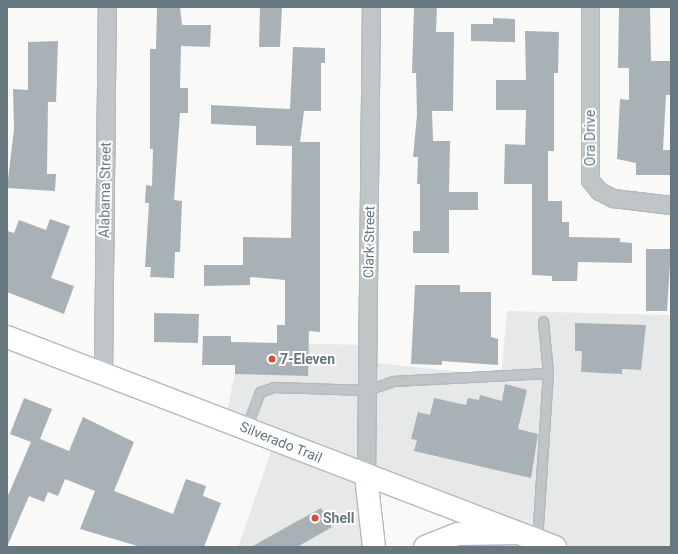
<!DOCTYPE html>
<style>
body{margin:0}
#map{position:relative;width:678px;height:554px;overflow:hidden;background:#f9f9f7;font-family:Roboto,sans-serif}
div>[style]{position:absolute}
.built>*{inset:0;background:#e7e9e8}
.building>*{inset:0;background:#a8b1b6}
.roads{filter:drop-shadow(1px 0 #b3b9bd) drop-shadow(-1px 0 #b3b9bd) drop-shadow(0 1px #b3b9bd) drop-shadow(0 -1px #b3b9bd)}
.service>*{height:9px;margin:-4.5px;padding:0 4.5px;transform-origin:4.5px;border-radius:4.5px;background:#c0c5c8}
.minor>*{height:17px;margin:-8.5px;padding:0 8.5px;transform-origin:8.5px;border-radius:8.5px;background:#c0c5c8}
.secondary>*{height:22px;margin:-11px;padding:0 11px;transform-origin:11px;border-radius:11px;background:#fff}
.primary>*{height:22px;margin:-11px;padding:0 11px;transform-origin:11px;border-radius:11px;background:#fff}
.dots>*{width:11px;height:11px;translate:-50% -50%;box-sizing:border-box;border:2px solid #fff;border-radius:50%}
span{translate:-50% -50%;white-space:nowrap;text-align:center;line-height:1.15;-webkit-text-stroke:4px #fff;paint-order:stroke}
.street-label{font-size:14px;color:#667780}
.poi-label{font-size:14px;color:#667780;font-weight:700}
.left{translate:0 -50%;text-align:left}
.frame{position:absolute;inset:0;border:8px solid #667780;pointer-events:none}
</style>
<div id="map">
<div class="built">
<div style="clip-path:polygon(507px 311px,671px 315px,671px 547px,425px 547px,515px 533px,366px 476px,374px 547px,238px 547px,275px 440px,225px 419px,235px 374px,235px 342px,367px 345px,368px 362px,501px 376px)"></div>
</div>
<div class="building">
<div style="clip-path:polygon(157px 7px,180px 7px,182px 25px,211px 25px,210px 47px,181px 46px,180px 88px,188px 88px,188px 113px,180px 113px,174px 200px,182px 201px,180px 252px,175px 252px,174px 278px,150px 277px,151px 267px,145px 267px,149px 203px,145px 203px,146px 185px,152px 186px,153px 149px,150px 149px,150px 49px,156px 49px)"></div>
<div style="clip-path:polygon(260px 7px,282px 7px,280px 47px,259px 47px)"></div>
<div style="clip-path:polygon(414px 7px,437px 7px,436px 32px,454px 32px,453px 111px,432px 111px,433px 141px,450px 141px,449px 192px,478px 192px,478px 210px,449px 210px,449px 253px,413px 253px,413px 231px,420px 231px,420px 184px,417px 184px,418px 157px,413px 157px,417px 115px,416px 73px,412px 73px)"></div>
<div style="clip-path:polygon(619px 7px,650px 7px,651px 61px,671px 61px,671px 95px,666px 95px,663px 150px,671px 150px,671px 175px,636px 175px,636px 163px,617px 159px,620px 99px,629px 100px,629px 68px,618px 68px)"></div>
<div style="clip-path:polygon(493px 18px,515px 19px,515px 42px,471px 41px,471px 24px,493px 24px)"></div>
<div style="clip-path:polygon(525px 31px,559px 32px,558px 73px,554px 73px,554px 151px,548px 151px,548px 201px,562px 201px,562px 222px,569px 222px,569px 237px,620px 238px,620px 242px,632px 243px,632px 263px,578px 262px,577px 281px,552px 281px,552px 276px,532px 275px,532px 184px,504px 184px,505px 144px,525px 145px,526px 110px,496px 110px,496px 80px,526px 80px)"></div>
<div style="clip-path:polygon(58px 41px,56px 102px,48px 102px,47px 174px,56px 174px,55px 191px,7px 188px,14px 129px,13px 89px,28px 90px,28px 42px)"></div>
<div style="clip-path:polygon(293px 47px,325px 48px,325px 63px,321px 63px,321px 111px,304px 111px,300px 142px,320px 142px,320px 332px,309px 331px,308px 376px,235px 374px,235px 365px,202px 365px,203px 336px,231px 336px,231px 342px,277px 343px,277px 325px,285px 325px,285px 280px,250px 277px,250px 285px,204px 286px,204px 265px,243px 265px,243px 237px,291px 238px,292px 146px,256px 145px,256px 126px,211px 124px,211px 105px,290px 109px)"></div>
<div style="clip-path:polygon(50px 219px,70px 226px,51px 278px,74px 286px,64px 314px,7px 292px,7px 231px,14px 233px,19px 220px,46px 230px)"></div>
<div style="clip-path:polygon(646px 249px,671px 249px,667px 311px,646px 311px)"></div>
<div style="clip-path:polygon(415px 285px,460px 285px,460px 292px,491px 292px,491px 337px,498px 339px,498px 365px,442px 361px,442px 365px,411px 364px)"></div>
<div style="clip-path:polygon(154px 313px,199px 314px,198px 343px,154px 342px)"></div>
<div style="clip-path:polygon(575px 323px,646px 325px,641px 370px,622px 369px,622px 374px,581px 372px,582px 351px,575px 351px)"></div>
<div style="clip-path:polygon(505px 384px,527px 390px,518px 429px,538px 434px,531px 478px,414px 451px,417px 440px,411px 439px,418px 412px,430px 415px,434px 398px,466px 405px,468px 398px,479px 400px,480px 395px,502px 401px)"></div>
<div style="clip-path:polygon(24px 398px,52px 409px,40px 439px,69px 451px,83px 417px,134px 442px,114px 491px,173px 514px,186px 479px,206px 486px,203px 496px,221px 503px,204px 547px,141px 547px,80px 529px,95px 491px,65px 479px,58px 496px,48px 492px,44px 502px,29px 496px,7px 547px,7px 498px,31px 442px,10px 434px)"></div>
<div style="clip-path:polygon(321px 508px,332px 527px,297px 547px,251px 547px)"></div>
</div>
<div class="roads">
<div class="service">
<div style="left:246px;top:428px;width:39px;rotate:-69deg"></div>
<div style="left:260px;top:392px;width:15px;rotate:-20deg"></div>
<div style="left:274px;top:387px;width:93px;rotate:1.8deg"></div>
<div style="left:367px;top:390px;width:28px;rotate:-19deg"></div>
<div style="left:393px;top:381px;width:155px;rotate:-3deg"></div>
<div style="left:537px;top:541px;width:168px;rotate:-86.3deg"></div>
<div style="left:548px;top:373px;width:52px;rotate:-95.5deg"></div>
</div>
<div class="minor">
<div style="left:590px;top:7px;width:173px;rotate:90deg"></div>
<div style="left:590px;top:180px;width:14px;rotate:51deg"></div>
<div style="left:599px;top:191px;width:16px;rotate:27deg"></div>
<div style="left:613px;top:198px;width:58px;rotate:6.9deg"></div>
<div style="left:103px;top:373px;width:366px;rotate:-89.4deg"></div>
<div style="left:366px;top:476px;width:469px;rotate:-89.4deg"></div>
</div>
<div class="secondary">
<div style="left:366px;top:476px;width:71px;rotate:83.6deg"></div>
<div style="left:425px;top:547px;width:35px;rotate:-22deg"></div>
<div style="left:458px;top:534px;width:58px;rotate:-1deg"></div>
</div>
<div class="primary">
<div style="left:7px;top:337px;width:587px;rotate:20.97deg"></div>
</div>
</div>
<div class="dots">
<div style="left:272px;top:359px;background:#d84f38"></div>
<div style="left:315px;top:518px;background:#d84f38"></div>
</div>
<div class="street-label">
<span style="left:590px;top:138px;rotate:-90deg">Ora Drive</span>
<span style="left:105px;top:190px;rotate:-89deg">Alabama Street</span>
<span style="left:369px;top:242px;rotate:-89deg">Clark Street</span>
<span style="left:281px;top:442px;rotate:22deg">Silverado Trail</span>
</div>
<div class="poi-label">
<span class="left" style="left:280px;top:359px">7-Eleven</span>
<span class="left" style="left:323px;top:518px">Shell</span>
</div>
<div class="frame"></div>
</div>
